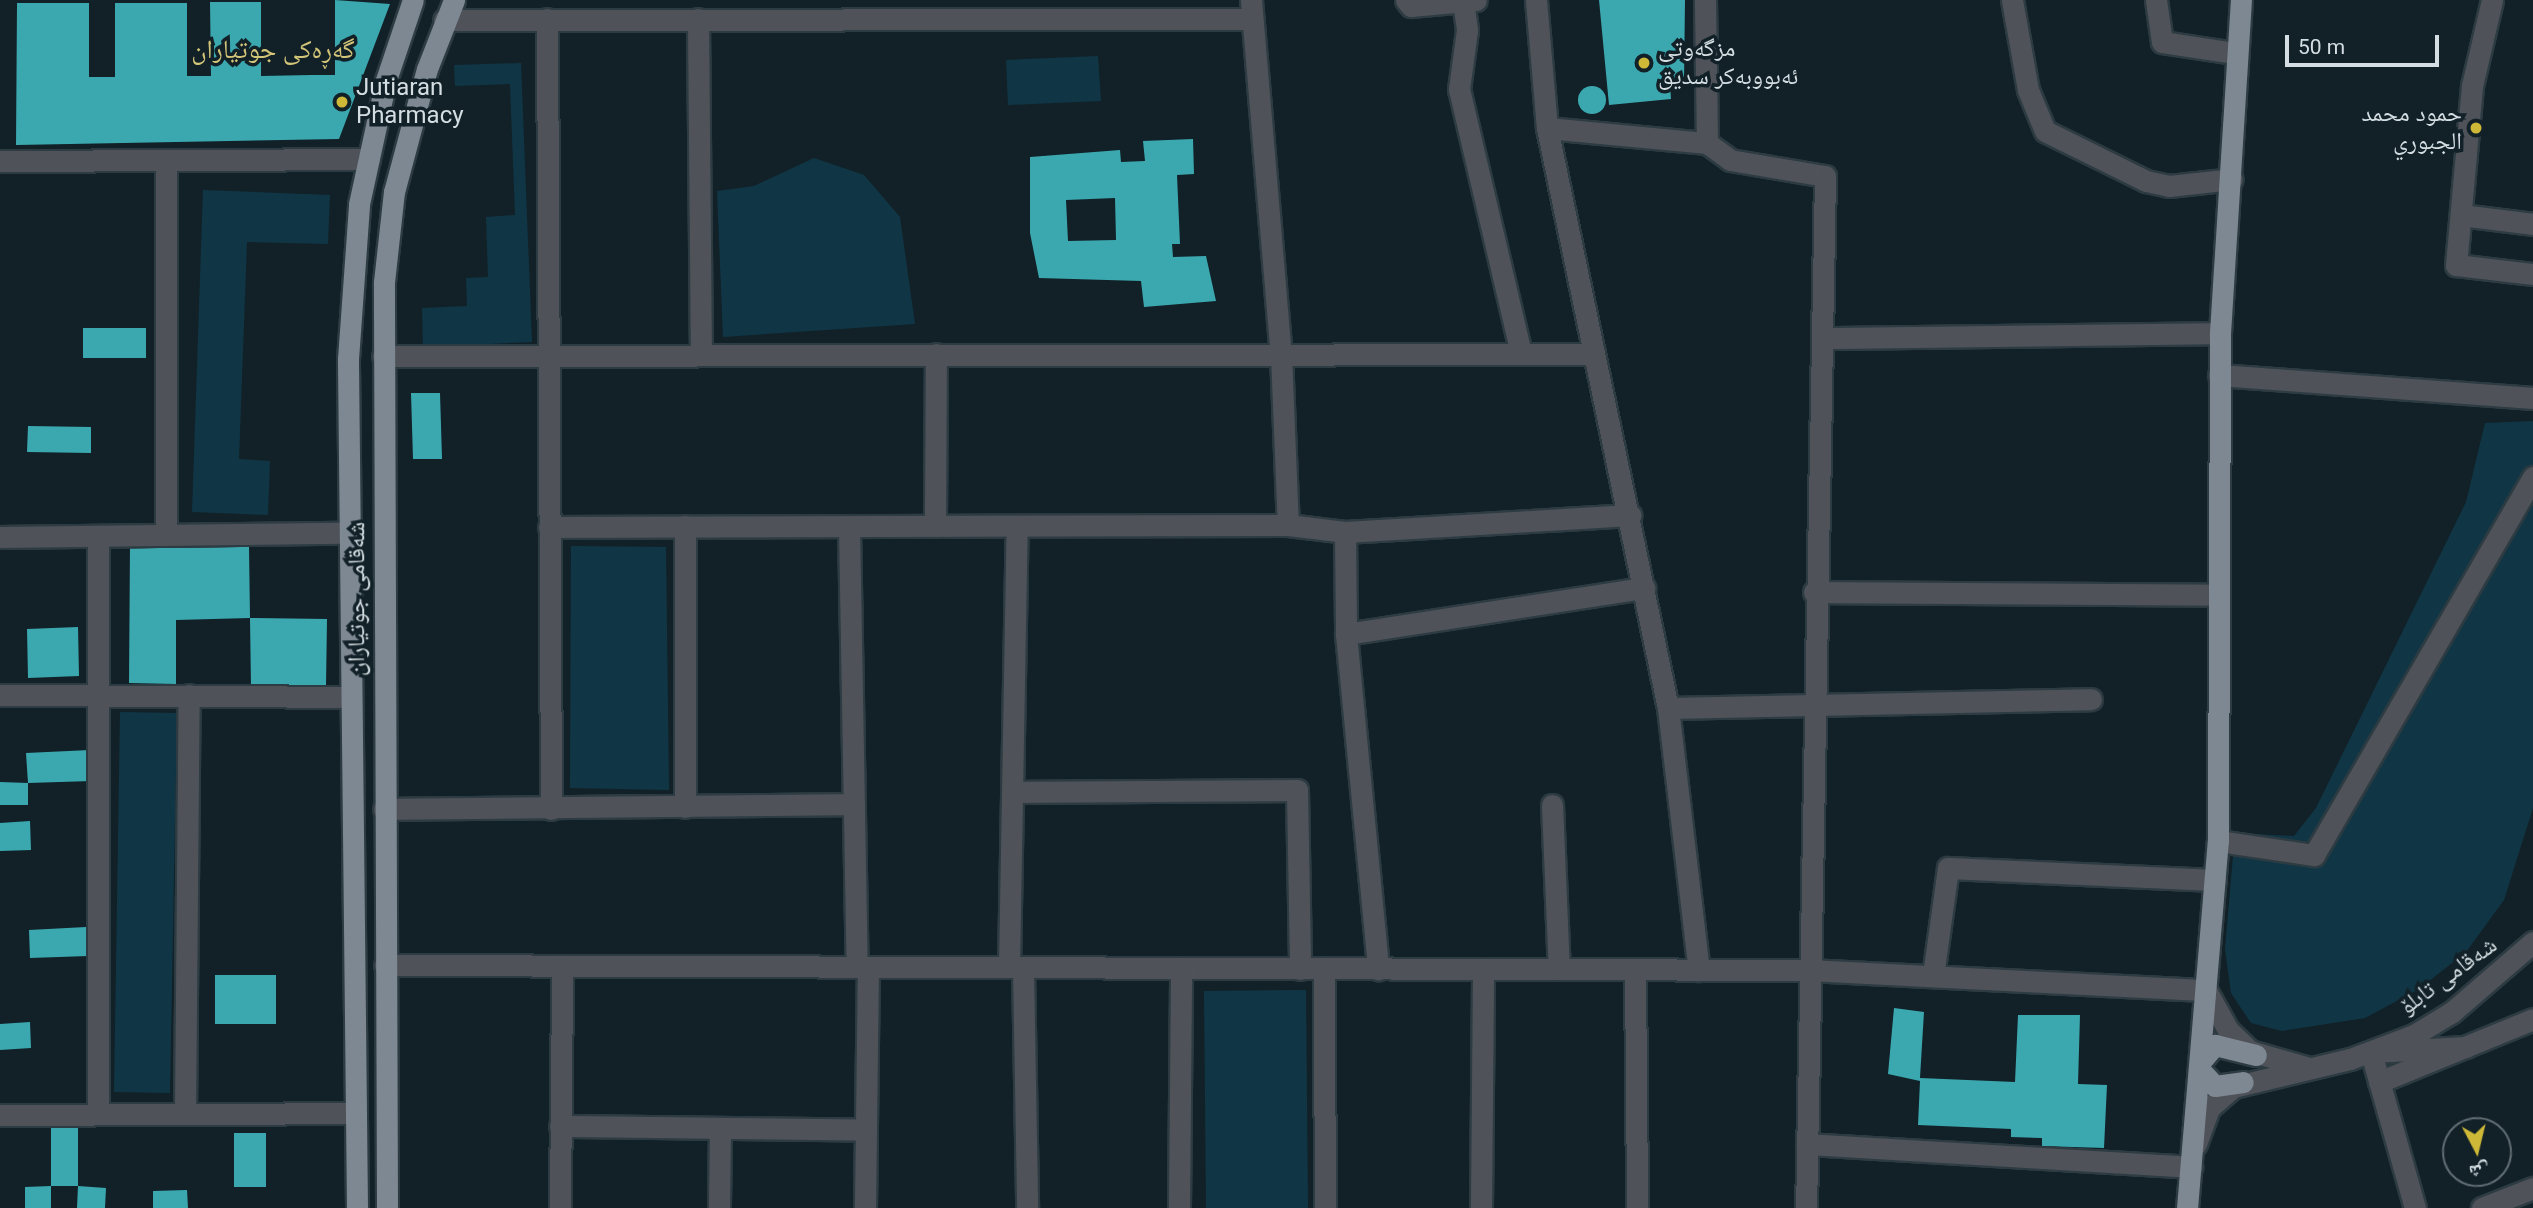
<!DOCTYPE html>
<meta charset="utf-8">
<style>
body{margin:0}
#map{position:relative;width:2533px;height:1208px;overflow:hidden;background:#122128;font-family:Roboto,"Noto Naskh Arabic",sans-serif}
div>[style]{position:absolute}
.green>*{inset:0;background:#103645}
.building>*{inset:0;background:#3ba8b0}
.round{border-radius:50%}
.roads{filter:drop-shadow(2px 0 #2d3b42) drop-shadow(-2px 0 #2d3b42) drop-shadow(0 2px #2d3b42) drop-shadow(0 -2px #2d3b42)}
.minor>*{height:21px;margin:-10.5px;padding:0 10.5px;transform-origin:10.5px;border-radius:10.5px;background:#4f5359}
.major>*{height:21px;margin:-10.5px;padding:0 10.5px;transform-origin:10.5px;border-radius:10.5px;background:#7e8893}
.dots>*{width:19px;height:19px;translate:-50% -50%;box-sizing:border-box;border:4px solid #122128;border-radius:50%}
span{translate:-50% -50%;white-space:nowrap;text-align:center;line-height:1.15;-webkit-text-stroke:7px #122128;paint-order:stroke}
.poi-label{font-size:24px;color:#d4dee2}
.left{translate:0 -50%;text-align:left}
.right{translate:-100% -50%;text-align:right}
.street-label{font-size:24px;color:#d4dee2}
.neighbourhood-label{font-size:26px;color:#d4c678}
.north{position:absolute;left:2442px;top:1117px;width:70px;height:70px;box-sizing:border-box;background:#122128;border:2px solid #606d72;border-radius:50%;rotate:173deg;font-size:19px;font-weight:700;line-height:28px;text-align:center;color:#d4dee2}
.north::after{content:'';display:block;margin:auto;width:24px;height:32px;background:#ceb837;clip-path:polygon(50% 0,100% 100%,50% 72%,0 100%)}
.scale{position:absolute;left:2285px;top:35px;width:154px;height:32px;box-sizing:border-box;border:4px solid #d4dee2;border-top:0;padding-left:9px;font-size:21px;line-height:24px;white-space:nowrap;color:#d4dee2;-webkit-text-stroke:5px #122128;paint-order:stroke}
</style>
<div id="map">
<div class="green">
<div style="clip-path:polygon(1098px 56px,1101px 101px,1008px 105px,1006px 60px)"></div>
<div style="clip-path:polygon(521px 63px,532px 342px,423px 347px,422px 308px,467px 306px,466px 278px,488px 277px,486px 217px,515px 215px,510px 84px,455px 86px,454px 65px)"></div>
<div style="clip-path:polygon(814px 158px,864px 175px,900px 217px,915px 324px,723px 337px,717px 191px,754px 186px)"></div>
<div style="clip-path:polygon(203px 190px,330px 195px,328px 244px,247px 242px,239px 459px,270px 461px,268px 515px,192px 512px)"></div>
<div style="clip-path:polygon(2533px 421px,2533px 808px,2504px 900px,2466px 952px,2419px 989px,2365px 1018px,2282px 1031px,2251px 1023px,2231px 993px,2225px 949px,2235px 833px,2294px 836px,2316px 808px,2466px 502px,2485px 423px)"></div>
<div style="clip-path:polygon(571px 546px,666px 547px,669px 790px,570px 788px)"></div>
<div style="clip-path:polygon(120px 712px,177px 713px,170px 1093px,114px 1092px)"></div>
<div style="clip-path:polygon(1306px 990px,1308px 1208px,1206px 1208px,1204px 991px)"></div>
</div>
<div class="building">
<div style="clip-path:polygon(335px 0,390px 4px,339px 139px,16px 145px,17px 3px,89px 3px,89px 77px,115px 77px,115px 3px,187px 3px,187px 76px,211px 76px,210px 2px,261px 2px,261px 76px,312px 75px,335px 75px)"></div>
<div style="clip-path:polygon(1599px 0,1685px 0,1684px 82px,1670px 84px,1671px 99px,1609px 105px)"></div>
<div class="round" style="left:1578px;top:86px;width:28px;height:28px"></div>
<div style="clip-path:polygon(evenodd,1193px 139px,1194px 174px,1177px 175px,1180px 244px,1172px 244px,1173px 257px,1206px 256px,1216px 301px,1144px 307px,1141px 281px,1039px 278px,1030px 233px,1030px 157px,1120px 150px,1121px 162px,1145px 161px,1143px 141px,1193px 139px,1115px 198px,1116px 240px,1068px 241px,1066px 200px,1115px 198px)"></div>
<div style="clip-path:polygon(83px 328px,146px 328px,146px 358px,83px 358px)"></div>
<div style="clip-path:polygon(411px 393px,440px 393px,442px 459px,413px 459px)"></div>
<div style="clip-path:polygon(28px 426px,91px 427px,91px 453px,27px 452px)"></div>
<div style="clip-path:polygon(177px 543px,249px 547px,250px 618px,176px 620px,176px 684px,129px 683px,130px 544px)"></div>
<div style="clip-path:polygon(250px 618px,327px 619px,326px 686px,251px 687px)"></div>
<div style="clip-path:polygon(78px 627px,79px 676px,28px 678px,27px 629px)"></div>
<div style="clip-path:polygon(90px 750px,91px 781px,28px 783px,26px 753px)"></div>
<div style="clip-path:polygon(0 782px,28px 783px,28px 805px,0 805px)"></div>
<div style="clip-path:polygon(30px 821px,31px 850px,0 851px,0 823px)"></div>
<div style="clip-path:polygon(86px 927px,88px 956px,30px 958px,29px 930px)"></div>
<div style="clip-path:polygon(215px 975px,276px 975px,276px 1024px,215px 1024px)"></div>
<div style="clip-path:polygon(1894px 1008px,1924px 1012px,1920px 1078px,2015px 1082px,2018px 1015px,2080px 1015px,2078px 1084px,2107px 1085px,2104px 1148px,2042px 1146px,2042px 1138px,2011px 1137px,2011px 1129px,1918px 1125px,1920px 1081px,1888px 1074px)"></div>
<div style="clip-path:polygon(30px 1022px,31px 1048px,0 1050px,0 1024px)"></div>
<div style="clip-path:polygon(51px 1123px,78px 1124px,78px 1186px,51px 1186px)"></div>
<div style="clip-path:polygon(234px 1133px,266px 1133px,266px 1187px,234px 1187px)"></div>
<div style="clip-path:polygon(51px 1186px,51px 1208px,25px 1208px,25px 1187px)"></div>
<div style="clip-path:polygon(78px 1186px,106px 1188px,105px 1208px,77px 1208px)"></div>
<div style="clip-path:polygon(187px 1190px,188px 1208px,153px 1208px,153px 1191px)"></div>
</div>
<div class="roads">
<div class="minor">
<div style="left:1251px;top:0;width:355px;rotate:85.2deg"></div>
<div style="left:1281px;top:354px;width:171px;rotate:87.7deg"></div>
<div style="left:1406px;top:0;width:8px;rotate:50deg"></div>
<div style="left:1411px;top:6px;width:65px;rotate:-5.3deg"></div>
<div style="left:1536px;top:0;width:128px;rotate:85.1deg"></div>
<div style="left:1547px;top:128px;width:592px;rotate:78.22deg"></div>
<div style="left:1668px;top:708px;width:264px;rotate:83.3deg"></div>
<div style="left:1705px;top:0;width:143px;rotate:89.2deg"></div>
<div style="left:2012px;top:0;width:91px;rotate:79.9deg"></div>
<div style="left:2028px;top:90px;width:44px;rotate:67.5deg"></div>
<div style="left:2045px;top:131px;width:113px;rotate:26.3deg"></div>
<div style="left:2146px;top:181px;width:24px;rotate:12deg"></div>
<div style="left:2169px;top:186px;width:63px;rotate:-6.3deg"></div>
<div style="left:2156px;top:0;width:42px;rotate:81.9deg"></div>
<div style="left:2162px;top:42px;width:74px;rotate:8.6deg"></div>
<div style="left:2492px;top:0;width:88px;rotate:103.1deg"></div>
<div style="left:2472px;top:86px;width:180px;rotate:95.1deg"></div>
<div style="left:2456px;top:265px;width:78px;rotate:6.7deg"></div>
<div style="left:1463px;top:1px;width:29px;rotate:82deg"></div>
<div style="left:1467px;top:30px;width:60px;rotate:97.7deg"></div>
<div style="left:1459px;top:89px;width:272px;rotate:76.8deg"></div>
<div style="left:547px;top:19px;width:790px;rotate:89.71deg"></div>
<div style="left:698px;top:19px;width:336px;rotate:89.5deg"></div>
<div style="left:444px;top:20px;width:808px;rotate:-0.07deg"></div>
<div style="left:1547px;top:128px;width:161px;rotate:5.4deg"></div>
<div style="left:1707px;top:143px;width:29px;rotate:36deg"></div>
<div style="left:1730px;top:160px;width:96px;rotate:9.6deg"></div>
<div style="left:1825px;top:176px;width:1032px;rotate:91.05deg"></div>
<div style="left:0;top:161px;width:369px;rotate:-0.3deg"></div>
<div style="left:166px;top:161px;width:374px;rotate:90deg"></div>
<div style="left:2461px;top:215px;width:73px;rotate:7.1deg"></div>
<div style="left:1826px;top:338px;width:394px;rotate:-0.7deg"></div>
<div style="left:383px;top:356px;width:1209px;rotate:-0.09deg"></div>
<div style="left:2219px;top:375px;width:315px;rotate:4.2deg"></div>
<div style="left:685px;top:526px;width:281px;rotate:90deg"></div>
<div style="left:849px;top:526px;width:441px;rotate:89deg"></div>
<div style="left:935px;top:526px;width:172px;rotate:-89.7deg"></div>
<div style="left:549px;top:527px;width:739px;rotate:-0.16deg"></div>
<div style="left:1288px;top:525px;width:57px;rotate:7deg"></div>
<div style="left:1345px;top:532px;width:286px;rotate:-3.4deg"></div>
<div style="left:1345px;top:532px;width:102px;rotate:89.4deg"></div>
<div style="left:1346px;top:634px;width:337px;rotate:84.5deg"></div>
<div style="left:0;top:537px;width:350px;rotate:-0.7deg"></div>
<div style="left:1814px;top:592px;width:401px;rotate:0.4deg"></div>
<div style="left:1346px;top:634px;width:302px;rotate:-8.8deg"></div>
<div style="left:0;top:695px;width:348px;rotate:0.3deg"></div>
<div style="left:1668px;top:708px;width:423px;rotate:-1.2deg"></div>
<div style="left:1012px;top:792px;width:285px;rotate:-0.4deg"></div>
<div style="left:1297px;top:790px;width:179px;rotate:89deg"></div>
<div style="left:1552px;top:805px;width:164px;rotate:87.6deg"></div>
<div style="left:384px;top:809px;width:470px;rotate:-0.6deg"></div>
<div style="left:2218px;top:841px;width:97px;rotate:8.3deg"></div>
<div style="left:2314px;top:855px;width:437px;rotate:-59.9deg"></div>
<div style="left:385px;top:965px;width:1424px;rotate:0.2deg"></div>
<div style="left:1809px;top:970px;width:398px;rotate:2.9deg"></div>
<div style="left:2206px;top:990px;width:46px;rotate:61.2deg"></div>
<div style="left:2228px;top:1030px;width:30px;rotate:44deg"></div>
<div style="left:2250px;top:1051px;width:61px;rotate:16.1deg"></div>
<div style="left:1009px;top:967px;width:441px;rotate:-89deg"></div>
<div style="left:1023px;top:968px;width:240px;rotate:89deg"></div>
<div style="left:1324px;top:968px;width:240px;rotate:89.8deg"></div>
<div style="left:1635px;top:970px;width:238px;rotate:89.5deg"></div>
<div style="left:1933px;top:976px;width:109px;rotate:-82.1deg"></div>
<div style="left:1948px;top:868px;width:267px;rotate:2.6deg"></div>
<div style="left:2379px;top:1082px;width:166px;rotate:-22.2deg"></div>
<div style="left:98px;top:1114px;width:578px;rotate:-90deg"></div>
<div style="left:185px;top:1114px;width:419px;rotate:-89.5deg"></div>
<div style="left:0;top:1115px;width:355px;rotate:-0.3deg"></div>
<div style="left:560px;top:1126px;width:306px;rotate:0.7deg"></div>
<div style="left:1807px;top:1144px;width:385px;rotate:3.4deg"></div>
<div style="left:2196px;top:1144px;width:38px;rotate:-70deg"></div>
<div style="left:2209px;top:1108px;width:32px;rotate:-41deg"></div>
<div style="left:2233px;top:1087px;width:120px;rotate:-13.5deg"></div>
<div style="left:2350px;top:1059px;width:68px;rotate:-20.6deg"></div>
<div style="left:2414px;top:1035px;width:44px;rotate:-31.2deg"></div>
<div style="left:2452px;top:1012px;width:107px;rotate:-40.8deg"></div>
<div style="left:560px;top:1208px;width:242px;rotate:-89.5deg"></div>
<div style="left:719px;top:1208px;width:79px;rotate:-89.3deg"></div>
<div style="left:865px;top:1208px;width:241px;rotate:-89.3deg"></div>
<div style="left:1179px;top:1208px;width:240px;rotate:-89.5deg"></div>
<div style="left:1481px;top:1208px;width:239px;rotate:-89.5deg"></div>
<div style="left:2415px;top:1208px;width:162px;rotate:-105.8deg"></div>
<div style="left:2371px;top:1052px;width:95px;rotate:-3deg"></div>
<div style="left:2482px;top:1208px;width:55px;rotate:-21.4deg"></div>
</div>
<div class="major">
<div style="left:2200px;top:1062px;width:23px;rotate:-49deg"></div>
<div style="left:2215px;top:1045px;width:42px;rotate:13.7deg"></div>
<div style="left:2199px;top:1069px;width:23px;rotate:47deg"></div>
<div style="left:2215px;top:1086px;width:28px;rotate:-8deg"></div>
<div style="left:357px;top:1208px;width:849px;rotate:-90.61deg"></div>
<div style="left:348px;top:359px;width:155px;rotate:-85.9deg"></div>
<div style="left:359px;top:204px;width:127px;rotate:-77.7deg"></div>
<div style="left:386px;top:80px;width:84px;rotate:-71.4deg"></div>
<div style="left:387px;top:1208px;width:926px;rotate:-90.19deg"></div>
<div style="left:384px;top:282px;width:91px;rotate:-83.7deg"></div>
<div style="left:394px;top:192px;width:127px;rotate:-75deg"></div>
<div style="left:427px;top:69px;width:74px;rotate:-68.6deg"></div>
<div style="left:2187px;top:1208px;width:368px;rotate:-85.2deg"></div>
<div style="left:2218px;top:841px;width:508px;rotate:-89.77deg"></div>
<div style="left:2220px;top:333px;width:334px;rotate:-86.4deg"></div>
</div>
</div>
<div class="dots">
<div style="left:1644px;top:63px;background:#ceb837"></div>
<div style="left:342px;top:102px;background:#ceb837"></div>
<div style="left:2476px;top:128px;background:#ceb837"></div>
</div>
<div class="poi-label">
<span class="left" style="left:1658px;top:63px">مزگەوتی<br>ئەبووبەکر سدیق</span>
<span class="left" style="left:356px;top:102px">Jutiaran<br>Pharmacy</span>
<span class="right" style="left:2462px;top:128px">حمود محمد<br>الجبوري</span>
</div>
<div class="street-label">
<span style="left:357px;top:599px;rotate:-90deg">شەقامی جوتیاران</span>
<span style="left:2448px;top:976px;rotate:-36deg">شەقامی تابلۆ</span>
</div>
<div class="neighbourhood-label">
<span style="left:273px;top:50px">گەڕەکی جوتیاران</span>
</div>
<div class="north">ش</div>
<div class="scale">50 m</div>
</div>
